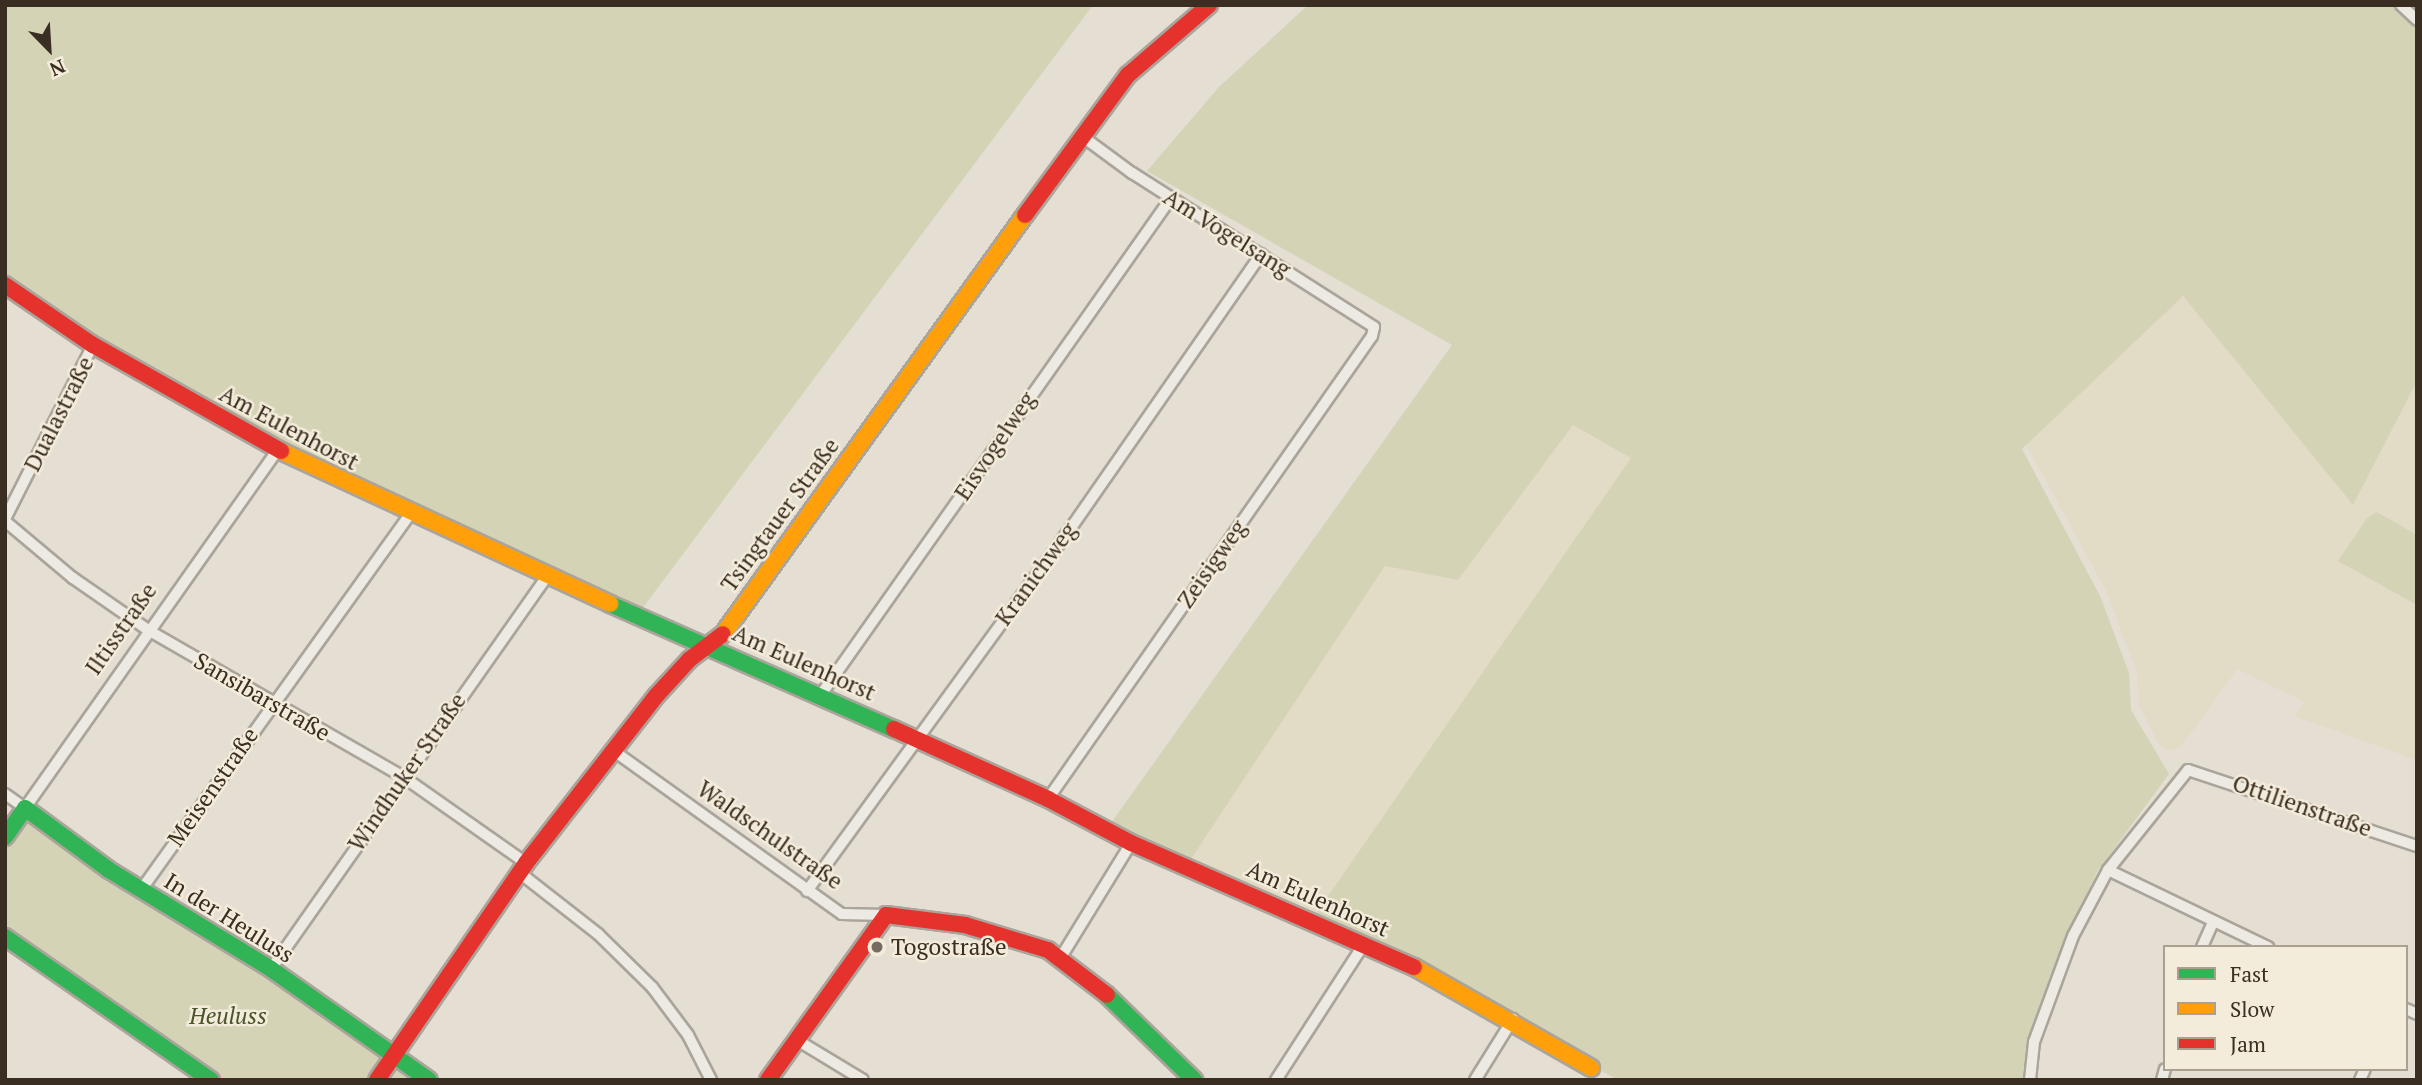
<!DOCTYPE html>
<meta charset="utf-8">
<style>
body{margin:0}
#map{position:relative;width:2422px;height:1085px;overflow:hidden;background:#e4ded3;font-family:"PT Serif",serif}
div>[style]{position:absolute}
.farmland>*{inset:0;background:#e2dbc5}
.green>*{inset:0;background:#d4d3b6}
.roads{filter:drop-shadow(2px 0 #aaa49b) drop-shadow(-2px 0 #aaa49b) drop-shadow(0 2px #aaa49b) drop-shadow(0 -2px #aaa49b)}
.street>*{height:10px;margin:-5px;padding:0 5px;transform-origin:5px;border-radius:5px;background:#edeae3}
.fast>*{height:16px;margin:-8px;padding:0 8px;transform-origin:8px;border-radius:8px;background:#30b455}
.slow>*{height:16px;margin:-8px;padding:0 8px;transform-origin:8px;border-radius:8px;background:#ff9f0a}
.jam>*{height:16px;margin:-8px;padding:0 8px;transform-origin:8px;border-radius:8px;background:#e5322d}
.dots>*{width:19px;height:19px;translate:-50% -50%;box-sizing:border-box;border:4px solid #f4ecda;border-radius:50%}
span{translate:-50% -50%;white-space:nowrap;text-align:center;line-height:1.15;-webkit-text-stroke:5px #f4ecda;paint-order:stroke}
.street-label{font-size:23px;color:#3a2d22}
.poi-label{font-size:23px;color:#3a2d22}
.left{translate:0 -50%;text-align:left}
.park-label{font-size:23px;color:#4b542b;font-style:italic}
.frame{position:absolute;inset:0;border:7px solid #3a2d22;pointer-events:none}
.legend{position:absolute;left:2163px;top:945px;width:245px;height:126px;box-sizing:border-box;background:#f4ecda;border:2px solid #aaa090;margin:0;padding:9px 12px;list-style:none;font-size:21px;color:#3a2d22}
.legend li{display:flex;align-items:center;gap:14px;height:35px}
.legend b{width:35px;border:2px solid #aaa090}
.north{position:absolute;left:14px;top:14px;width:70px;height:70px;-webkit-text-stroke:5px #f4ecda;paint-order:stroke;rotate:156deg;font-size:19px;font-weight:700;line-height:28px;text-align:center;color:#3a2d22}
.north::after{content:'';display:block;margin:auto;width:24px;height:32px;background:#3a2d22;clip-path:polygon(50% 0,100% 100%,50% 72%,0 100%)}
</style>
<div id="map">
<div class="farmland">
<div style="clip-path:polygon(2183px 296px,2353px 505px,2417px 381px,2417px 535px,2377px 512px,2338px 561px,2417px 605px,2417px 760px,2294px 716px,2305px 702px,2237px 669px,2183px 744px,2173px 751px,2160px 746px,2139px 705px,2137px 672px,2106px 591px,2026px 444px)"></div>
<div style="clip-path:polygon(1573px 425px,1632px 457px,1315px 915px,1191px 859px,1385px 566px,1458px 580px)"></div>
</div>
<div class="green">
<div style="clip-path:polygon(5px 5px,1093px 5px,639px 613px,275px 444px,79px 331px,52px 306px,5px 277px)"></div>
<div style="clip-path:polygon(1308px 5px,2417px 5px,2417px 381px,2353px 505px,2183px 296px,2022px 449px,2100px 596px,2129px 673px,2131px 710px,2169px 774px,2097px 872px,2049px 979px,2030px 1040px,2026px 1080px,1618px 1080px,1315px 915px,1631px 458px,1573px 425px,1458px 580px,1385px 566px,1191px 859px,1111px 823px,1452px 345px,1147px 171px,1219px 87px)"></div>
<div style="clip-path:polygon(2377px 512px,2417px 535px,2417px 605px,2338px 561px,2367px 518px)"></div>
<div style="clip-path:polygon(23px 822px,30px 822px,381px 1051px,384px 1059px,370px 1080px,219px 1080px,5px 932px,5px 850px)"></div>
<div style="clip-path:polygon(401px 1065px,422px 1080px,385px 1080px,393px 1068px)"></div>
</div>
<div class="roads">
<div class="street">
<div style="left:2401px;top:5px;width:22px;rotate:43deg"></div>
<div style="left:5px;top:519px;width:195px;rotate:-63.2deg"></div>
<div style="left:5px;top:521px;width:89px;rotate:40deg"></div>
<div style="left:73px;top:578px;width:91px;rotate:34.7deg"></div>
<div style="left:148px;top:630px;width:293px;rotate:29.9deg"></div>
<div style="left:402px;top:776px;width:151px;rotate:35.1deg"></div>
<div style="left:820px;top:696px;width:609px;rotate:-54.82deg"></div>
<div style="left:614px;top:751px;width:280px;rotate:35.6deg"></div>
<div style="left:842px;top:914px;width:44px;rotate:1.3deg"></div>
<div style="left:5px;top:794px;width:24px;rotate:35deg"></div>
<div style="left:25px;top:808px;width:438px;rotate:-54.8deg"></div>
<div style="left:1048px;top:799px;width:565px;rotate:-55.02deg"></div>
<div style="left:1372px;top:336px;width:9px;rotate:-77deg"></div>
<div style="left:1374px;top:327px;width:287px;rotate:-147.5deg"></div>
<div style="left:1132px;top:173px;width:62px;rotate:-143.5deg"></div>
<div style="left:2108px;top:870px;width:178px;rotate:25.7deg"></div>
<div style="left:520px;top:873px;width:99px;rotate:38deg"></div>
<div style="left:598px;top:934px;width:76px;rotate:44.5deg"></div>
<div style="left:652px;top:987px;width:60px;rotate:53.1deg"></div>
<div style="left:688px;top:1035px;width:51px;rotate:62.9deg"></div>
<div style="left:141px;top:890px;width:461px;rotate:-54.4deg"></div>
<div style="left:807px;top:891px;width:440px;rotate:-54deg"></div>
<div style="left:1066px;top:535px;width:342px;rotate:-55.2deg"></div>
<div style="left:2202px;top:947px;width:27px;rotate:-66deg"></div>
<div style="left:1061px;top:957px;width:134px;rotate:-58.4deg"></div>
<div style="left:271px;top:969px;width:478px;rotate:-54.9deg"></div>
<div style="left:2406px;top:1009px;width:12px;rotate:24deg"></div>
<div style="left:797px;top:1040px;width:77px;rotate:31.2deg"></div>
<div style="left:1276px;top:1080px;width:162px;rotate:-57.1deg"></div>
<div style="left:1475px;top:1080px;width:72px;rotate:-58.1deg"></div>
<div style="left:2030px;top:1080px;width:38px;rotate:-84deg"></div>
<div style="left:2034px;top:1042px;width:113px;rotate:-69.8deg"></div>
<div style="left:2073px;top:936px;width:75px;rotate:-62.1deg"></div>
<div style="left:2108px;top:870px;width:128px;rotate:-51.3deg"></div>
<div style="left:2188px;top:770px;width:241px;rotate:18.4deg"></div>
<div style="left:2162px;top:1080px;width:11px;rotate:-75deg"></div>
<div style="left:2360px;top:1080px;width:12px;rotate:-66deg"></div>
</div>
<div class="fast">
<div style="left:610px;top:604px;width:310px;rotate:23.8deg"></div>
<div style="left:5px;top:837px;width:35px;rotate:-55deg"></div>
<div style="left:25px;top:808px;width:104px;rotate:36.4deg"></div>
<div style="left:109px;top:870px;width:190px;rotate:31.4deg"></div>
<div style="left:271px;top:969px;width:193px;rotate:35.1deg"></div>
<div style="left:5px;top:937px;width:251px;rotate:34.8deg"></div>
<div style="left:1107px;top:995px;width:122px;rotate:44.3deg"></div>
</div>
<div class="slow">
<div style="left:281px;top:451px;width:363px;rotate:24.9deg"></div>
<div style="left:723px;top:634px;width:516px;rotate:-54.22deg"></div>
<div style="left:1414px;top:967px;width:204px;rotate:29.7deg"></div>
</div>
<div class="jam">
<div style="left:1025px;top:215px;width:174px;rotate:-53.7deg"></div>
<div style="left:1128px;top:75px;width:107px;rotate:-40.8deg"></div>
<div style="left:5px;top:285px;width:107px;rotate:34.3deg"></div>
<div style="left:93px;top:345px;width:216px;rotate:29.4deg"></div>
<div style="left:894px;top:729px;width:169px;rotate:24.4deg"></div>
<div style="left:1048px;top:799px;width:94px;rotate:27.9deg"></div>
<div style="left:1131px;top:843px;width:309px;rotate:23.7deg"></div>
<div style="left:377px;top:1080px;width:263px;rotate:-55.5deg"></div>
<div style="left:526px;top:863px;width:212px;rotate:-52.1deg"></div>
<div style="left:656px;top:696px;width:50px;rotate:-47.4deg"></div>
<div style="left:690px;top:659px;width:41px;rotate:-37.1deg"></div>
<div style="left:768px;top:1080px;width:203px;rotate:-54.4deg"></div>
<div style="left:886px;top:915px;width:80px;rotate:7.2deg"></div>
<div style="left:965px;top:925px;width:87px;rotate:16.8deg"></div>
<div style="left:1048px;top:950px;width:74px;rotate:37.3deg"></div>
</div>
</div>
<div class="dots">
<div style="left:877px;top:947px;background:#766b60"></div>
</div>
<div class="street-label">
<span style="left:1227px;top:233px;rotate:32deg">Am Vogelsang</span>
<span style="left:59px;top:414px;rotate:-63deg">Dualastraße</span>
<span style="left:289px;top:428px;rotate:28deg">Am Eulenhorst</span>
<span style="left:995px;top:446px;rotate:-56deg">Eisvogelweg</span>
<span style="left:780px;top:515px;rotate:-54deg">Tsingtauer Straße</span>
<span style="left:1212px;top:564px;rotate:-55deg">Zeisigweg</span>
<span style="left:1036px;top:574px;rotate:-54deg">Kranichweg</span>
<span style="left:121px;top:629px;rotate:-55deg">Iltisstraße</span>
<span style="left:804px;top:663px;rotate:24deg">Am Eulenhorst</span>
<span style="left:262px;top:697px;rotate:30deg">Sansibarstraße</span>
<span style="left:407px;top:772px;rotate:-55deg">Windhuker Straße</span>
<span style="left:213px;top:787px;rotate:-55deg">Meisenstraße</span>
<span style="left:2302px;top:806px;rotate:19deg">Ottilienstraße</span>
<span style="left:770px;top:835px;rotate:35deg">Waldschulstraße</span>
<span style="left:1318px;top:899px;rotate:24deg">Am Eulenhorst</span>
<span style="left:229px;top:918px;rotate:32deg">In der Heuluss</span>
</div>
<div class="poi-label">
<span class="left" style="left:891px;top:947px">Togostraße</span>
</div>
<div class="park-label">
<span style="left:228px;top:1016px">Heuluss</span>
</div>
<div class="frame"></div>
<ul class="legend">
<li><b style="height:9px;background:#30b455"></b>Fast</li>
<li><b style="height:9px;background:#ff9f0a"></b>Slow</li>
<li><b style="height:9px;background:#e5322d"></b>Jam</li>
</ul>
<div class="north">N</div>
</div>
